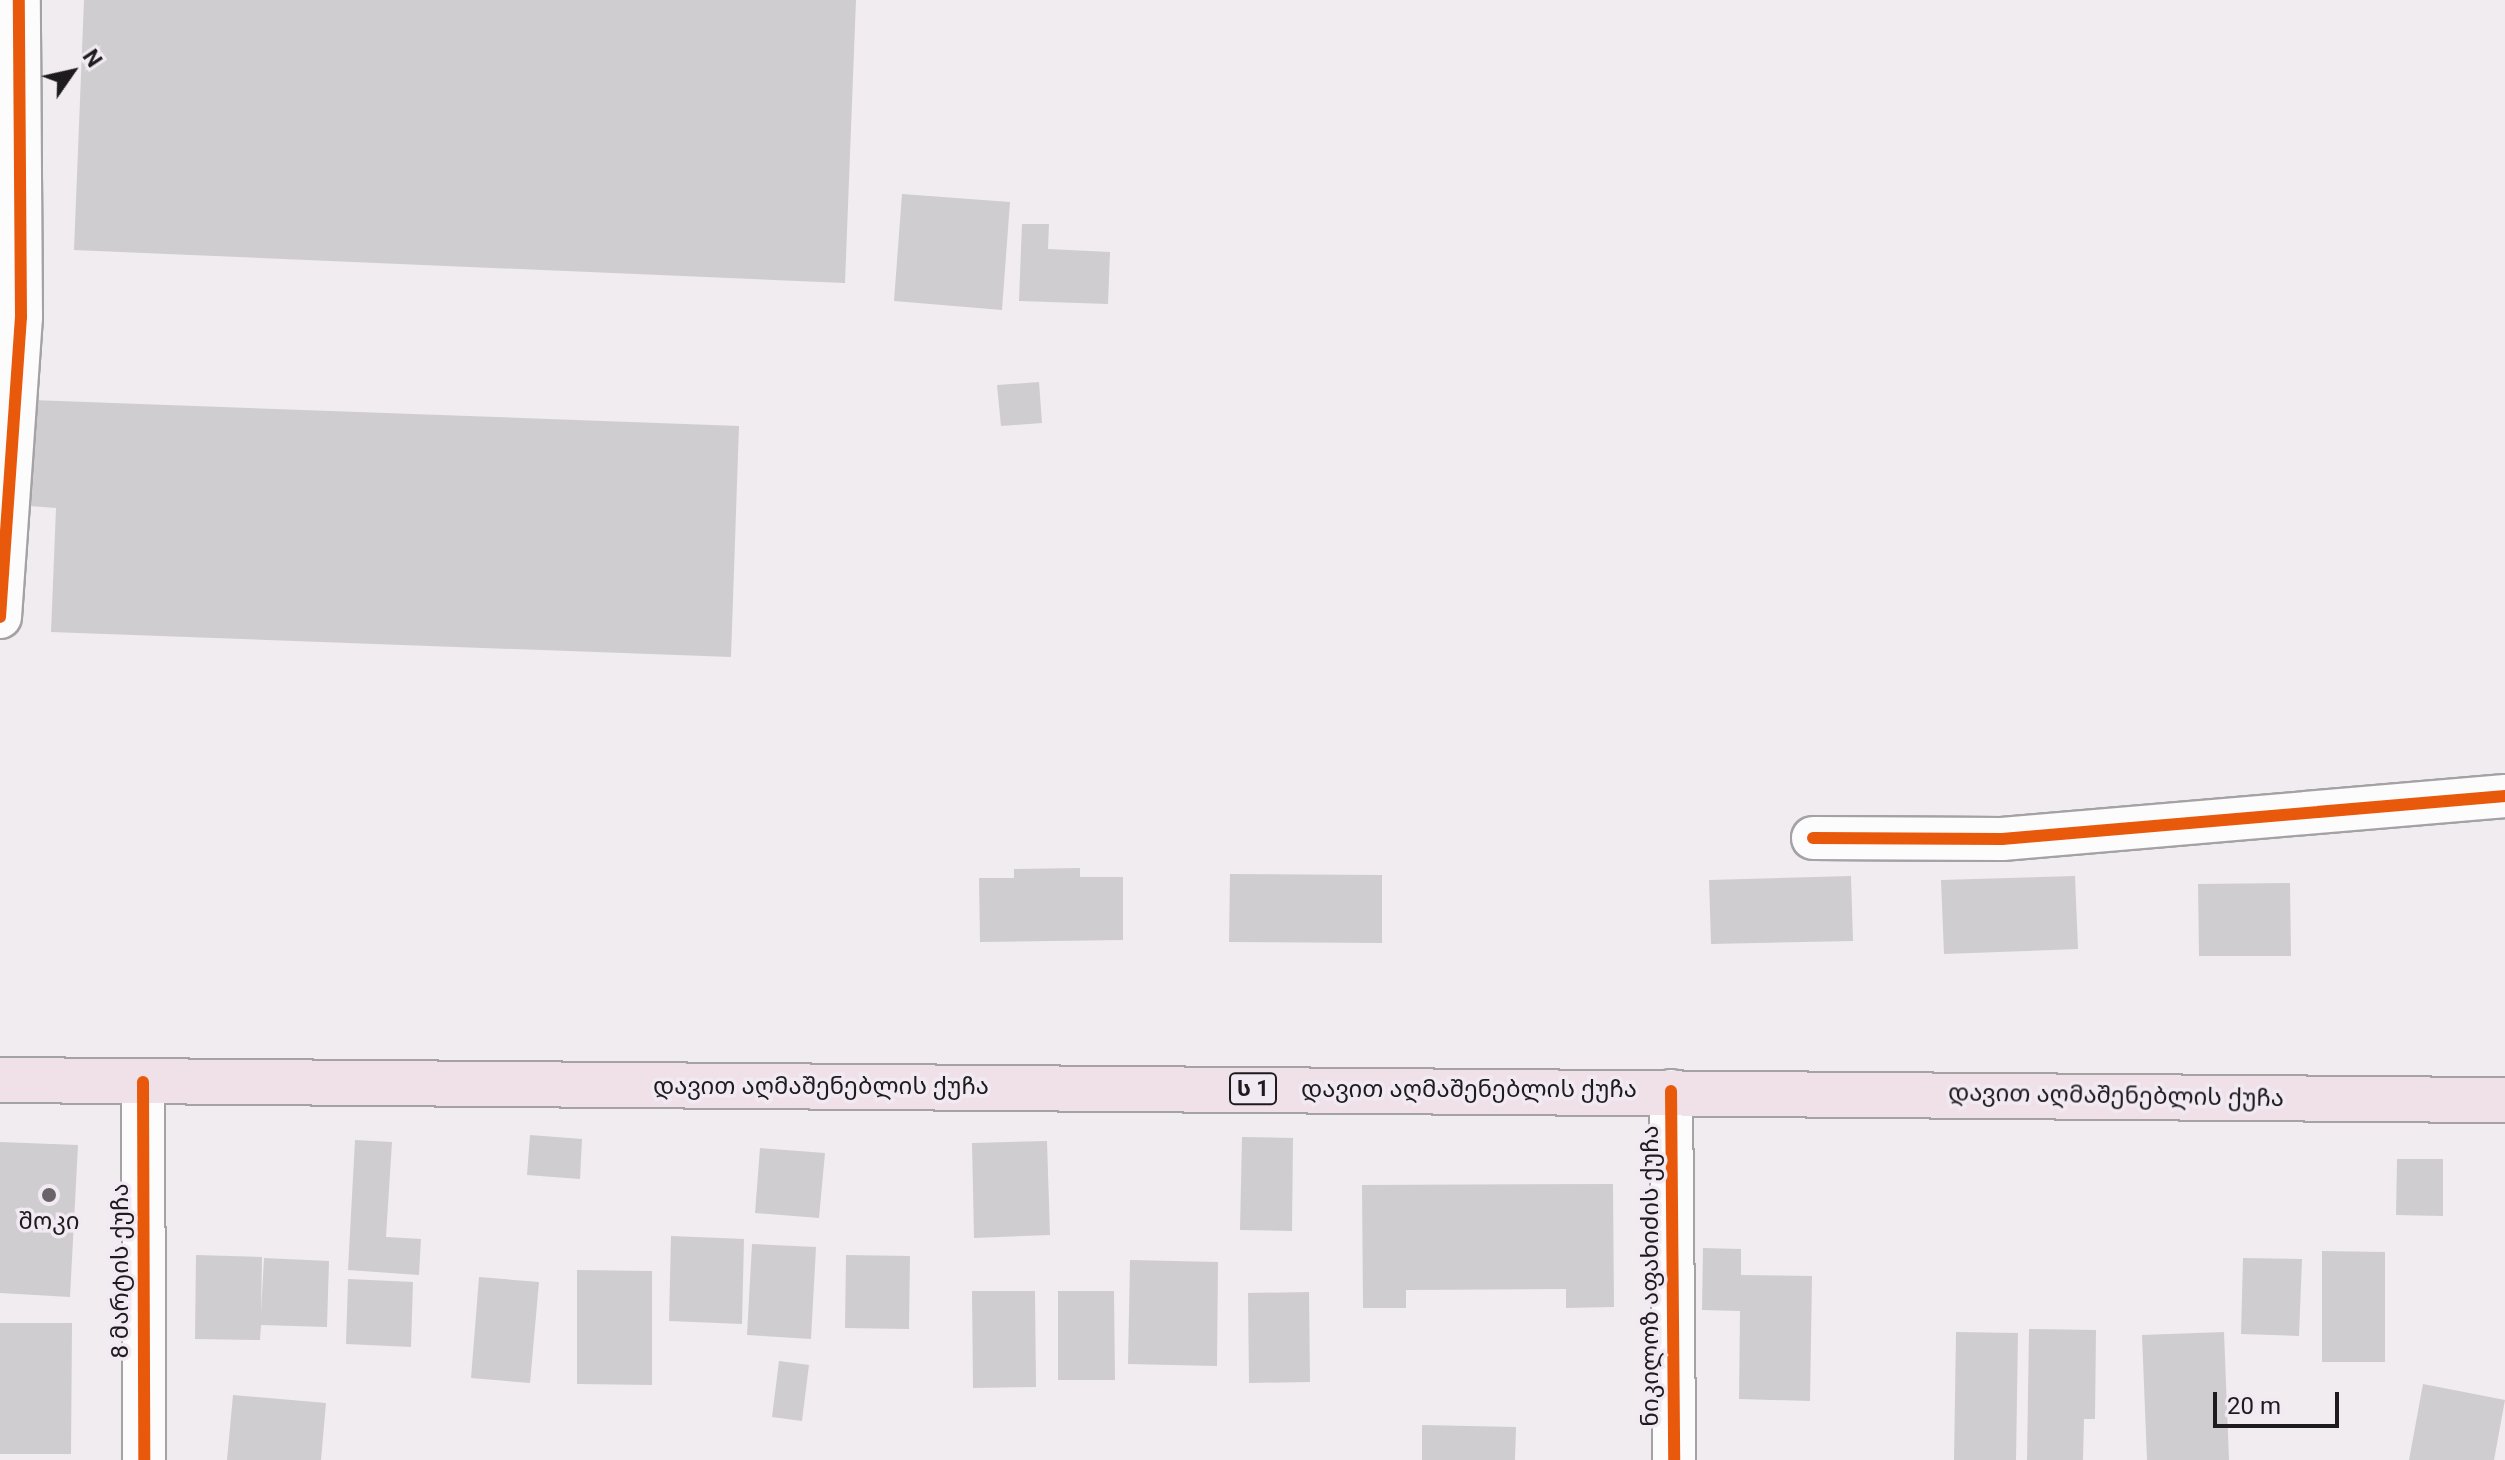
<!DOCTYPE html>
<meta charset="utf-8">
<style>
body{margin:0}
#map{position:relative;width:2505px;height:1460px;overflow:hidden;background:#f0ecf0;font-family:Roboto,"Noto Sans Georgian",sans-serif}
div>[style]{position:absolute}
.building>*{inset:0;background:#d0cdd1}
.roads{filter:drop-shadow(2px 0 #a5a2a6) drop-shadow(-2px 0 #a5a2a6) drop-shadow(0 2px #a5a2a6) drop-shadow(0 -2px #a5a2a6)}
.minor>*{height:42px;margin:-21px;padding:0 21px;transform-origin:21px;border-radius:21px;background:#fdfcfd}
.highway>*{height:44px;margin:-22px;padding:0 22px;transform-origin:22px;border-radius:22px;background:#efe1e7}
.cycleway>*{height:12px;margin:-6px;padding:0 6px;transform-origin:6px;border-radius:6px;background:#e8590c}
.dots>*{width:22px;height:22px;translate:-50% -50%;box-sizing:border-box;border:4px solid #f2eaf2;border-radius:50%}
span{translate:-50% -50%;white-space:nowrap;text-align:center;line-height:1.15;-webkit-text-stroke:7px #f2eaf2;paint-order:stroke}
.shield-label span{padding:2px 6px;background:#f2eaf2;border:2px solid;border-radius:6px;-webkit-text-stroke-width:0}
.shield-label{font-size:22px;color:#1e1b1e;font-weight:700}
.street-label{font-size:24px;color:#1e1b1e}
.poi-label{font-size:24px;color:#1e1b1e}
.north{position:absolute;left:32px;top:32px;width:80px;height:80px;-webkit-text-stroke:6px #f2eaf2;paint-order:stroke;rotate:56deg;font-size:22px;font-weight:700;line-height:32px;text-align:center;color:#1e1b1e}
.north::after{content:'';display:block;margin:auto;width:28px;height:36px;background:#1e1b1e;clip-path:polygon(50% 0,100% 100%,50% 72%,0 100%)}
.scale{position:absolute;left:2213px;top:1392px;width:126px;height:36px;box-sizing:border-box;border:4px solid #1e1b1e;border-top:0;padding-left:10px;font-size:24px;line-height:28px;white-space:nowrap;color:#1e1b1e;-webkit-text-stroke:6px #f2eaf2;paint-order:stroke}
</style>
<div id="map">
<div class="building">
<div style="clip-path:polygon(84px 0,856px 0,845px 283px,74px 250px)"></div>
<div style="clip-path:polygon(902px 194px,1010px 202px,1002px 310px,894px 301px)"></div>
<div style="clip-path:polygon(1022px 224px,1049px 224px,1048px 249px,1110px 252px,1108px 304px,1019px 301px)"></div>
<div style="clip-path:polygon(1039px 382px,1042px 423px,1001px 426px,997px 385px)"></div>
<div style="clip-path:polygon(32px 400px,739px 426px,731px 657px,51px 632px,56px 508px,29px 506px)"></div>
<div style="clip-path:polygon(1080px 868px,1080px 877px,1123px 877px,1123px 940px,980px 942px,979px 878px,1014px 878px,1014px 869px)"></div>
<div style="clip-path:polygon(1230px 874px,1382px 875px,1382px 943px,1229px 942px)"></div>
<div style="clip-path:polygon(1851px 876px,1853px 941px,1711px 944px,1709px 880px)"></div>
<div style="clip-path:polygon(2075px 876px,2078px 949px,1944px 954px,1941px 880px)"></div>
<div style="clip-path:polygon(2290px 883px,2291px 956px,2199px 956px,2198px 884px)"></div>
<div style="clip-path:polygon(530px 1135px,582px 1139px,580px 1179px,527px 1175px)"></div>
<div style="clip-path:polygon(1242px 1137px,1293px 1138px,1292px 1231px,1240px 1230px)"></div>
<div style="clip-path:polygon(355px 1140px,392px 1142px,386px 1237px,421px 1239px,419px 1275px,348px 1270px)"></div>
<div style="clip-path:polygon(1047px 1141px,1050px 1235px,974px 1238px,972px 1143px)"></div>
<div style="clip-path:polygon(0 1142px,78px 1145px,70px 1297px,0 1293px)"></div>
<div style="clip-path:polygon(760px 1148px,825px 1153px,819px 1218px,755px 1213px)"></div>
<div style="clip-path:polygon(2397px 1159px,2443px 1159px,2443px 1216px,2396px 1215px)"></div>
<div style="clip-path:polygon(1613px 1184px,1614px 1307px,1566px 1308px,1566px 1289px,1406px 1290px,1406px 1308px,1363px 1308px,1362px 1185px)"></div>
<div style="clip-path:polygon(671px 1236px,744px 1239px,742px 1324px,669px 1321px)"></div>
<div style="clip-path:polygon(752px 1244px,816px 1247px,811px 1339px,747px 1335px)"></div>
<div style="clip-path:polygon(1703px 1248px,1741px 1249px,1741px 1275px,1812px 1276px,1810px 1401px,1739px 1399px,1740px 1311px,1702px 1310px)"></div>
<div style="clip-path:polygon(2322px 1251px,2385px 1252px,2385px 1362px,2322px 1362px)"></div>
<div style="clip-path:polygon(196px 1255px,262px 1257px,261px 1313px,264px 1258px,329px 1261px,327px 1327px,261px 1325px,260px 1340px,195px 1339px)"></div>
<div style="clip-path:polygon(846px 1255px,910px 1256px,909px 1329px,845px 1328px)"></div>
<div style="clip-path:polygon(2243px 1258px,2302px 1259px,2299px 1336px,2241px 1334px)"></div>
<div style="clip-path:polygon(1130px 1260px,1218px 1262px,1217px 1366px,1128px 1364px)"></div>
<div style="clip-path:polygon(577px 1270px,652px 1271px,652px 1385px,577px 1384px)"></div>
<div style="clip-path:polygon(479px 1277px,539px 1282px,530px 1383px,471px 1378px)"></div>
<div style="clip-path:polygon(348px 1279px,413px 1282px,411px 1347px,346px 1344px)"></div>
<div style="clip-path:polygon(972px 1291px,1035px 1291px,1036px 1387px,973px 1388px)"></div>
<div style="clip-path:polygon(1058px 1291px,1114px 1291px,1115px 1380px,1058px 1380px)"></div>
<div style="clip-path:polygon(1309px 1292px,1310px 1382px,1249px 1383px,1248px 1293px)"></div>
<div style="clip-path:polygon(0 1323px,72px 1323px,71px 1454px,0 1454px)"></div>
<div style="clip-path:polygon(2029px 1329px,2096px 1330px,2095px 1419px,2084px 1419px,2083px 1460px,2027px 1460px)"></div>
<div style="clip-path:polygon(1956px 1332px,2018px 1333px,2016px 1460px,1954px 1460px)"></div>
<div style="clip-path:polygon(2224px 1332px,2229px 1460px,2147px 1460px,2142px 1335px)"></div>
<div style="clip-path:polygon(779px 1361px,809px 1365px,802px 1421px,772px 1417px)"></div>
<div style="clip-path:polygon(2423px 1384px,2505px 1400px,2494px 1460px,2409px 1460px)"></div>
<div style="clip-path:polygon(233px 1395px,326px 1403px,321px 1460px,227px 1460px)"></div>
<div style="clip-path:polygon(1422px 1425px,1516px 1427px,1515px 1460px,1422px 1460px)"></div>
</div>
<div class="roads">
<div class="minor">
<div style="left:0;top:617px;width:301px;rotate:-86deg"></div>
<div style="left:21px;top:317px;width:317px;rotate:-90.4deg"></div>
<div style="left:1813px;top:838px;width:189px;rotate:0.3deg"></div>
<div style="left:2002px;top:839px;width:505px;rotate:-4.89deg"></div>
<div style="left:143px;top:1082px;width:378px;rotate:89.8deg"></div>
<div style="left:1671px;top:1091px;width:369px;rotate:89.5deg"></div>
</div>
<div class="highway">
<div style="left:0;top:1080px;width:2505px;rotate:0.46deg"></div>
</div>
</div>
<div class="cycleway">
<div style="left:0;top:617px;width:301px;rotate:-86deg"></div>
<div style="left:21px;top:317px;width:317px;rotate:-90.4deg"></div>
<div style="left:1813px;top:838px;width:189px;rotate:0.3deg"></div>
<div style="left:2002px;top:839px;width:505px;rotate:-4.89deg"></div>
<div style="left:143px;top:1082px;width:378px;rotate:89.8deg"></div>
<div style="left:1671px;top:1091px;width:369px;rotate:89.5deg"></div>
</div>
<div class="dots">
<div style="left:49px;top:1195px;background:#686468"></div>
</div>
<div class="shield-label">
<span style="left:1253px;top:1089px">ს 1</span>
</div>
<div class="street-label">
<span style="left:821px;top:1087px">დავით აღმაშენებლის ქუჩა</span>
<span style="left:1469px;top:1090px">დავით აღმაშენებლის ქუჩა</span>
<span style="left:2116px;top:1096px;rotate:1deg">დავით აღმაშენებლის ქუჩა</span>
<span style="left:121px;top:1271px;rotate:-90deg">8 მარტის ქუჩა</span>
<span style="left:1651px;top:1276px;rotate:-90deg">ნიკილოზ აფახიძის ქუჩა</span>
</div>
<div class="poi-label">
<span style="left:49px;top:1222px">შოკი</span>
</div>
<div class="north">N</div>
<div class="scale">20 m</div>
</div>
